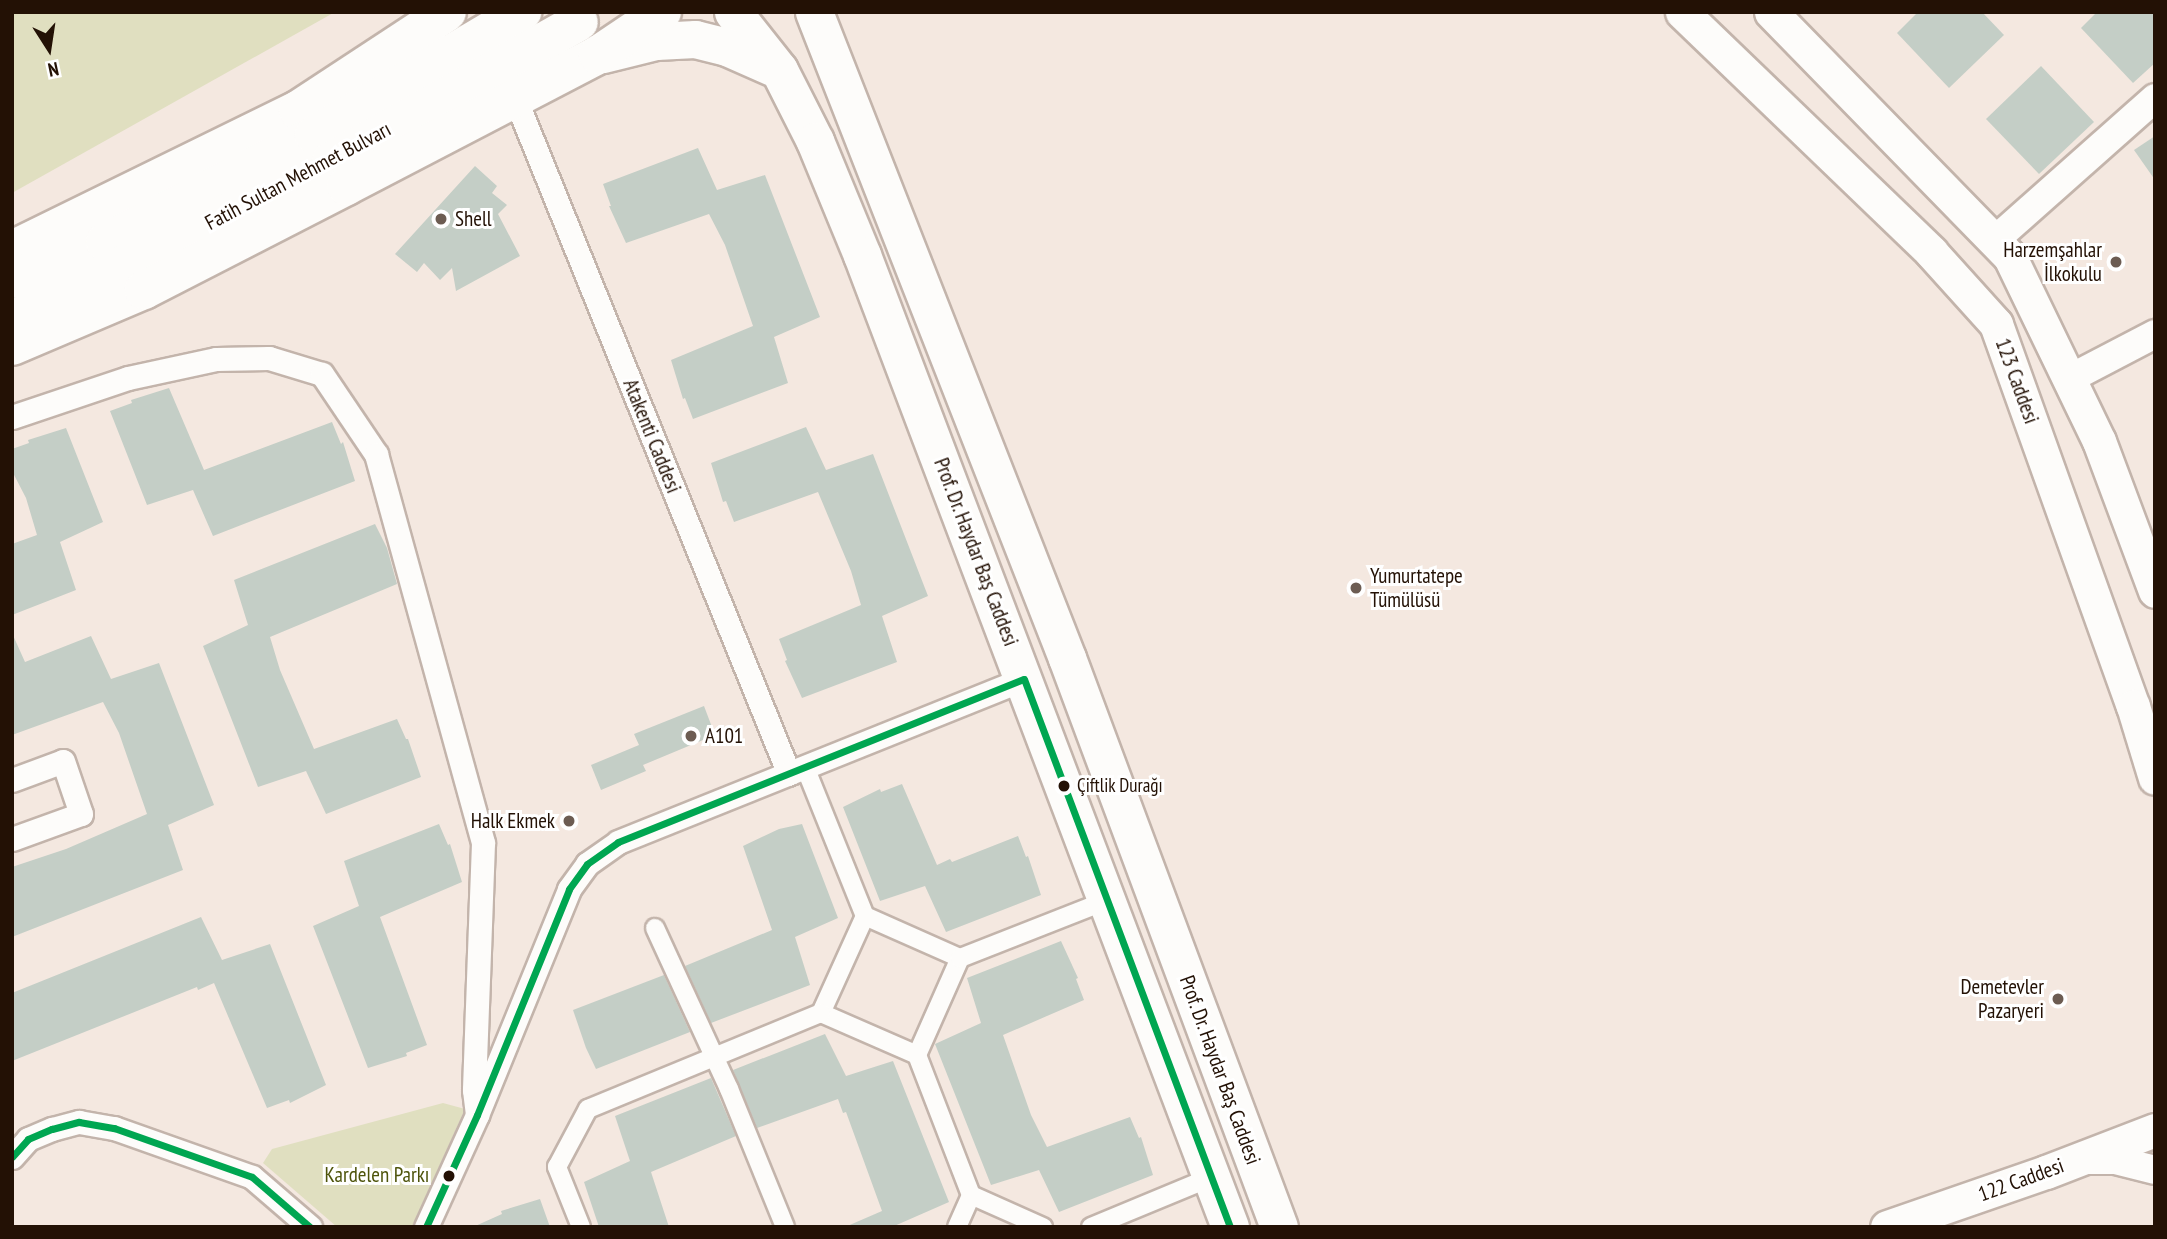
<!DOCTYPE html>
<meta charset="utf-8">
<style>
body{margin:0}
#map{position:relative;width:2167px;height:1239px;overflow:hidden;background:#f4e8e0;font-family:"PT Sans Narrow",sans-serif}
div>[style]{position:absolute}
.green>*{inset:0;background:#e0dfc0}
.building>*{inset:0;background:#c4cec6}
.roads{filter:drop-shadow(2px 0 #c3b4ab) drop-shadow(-2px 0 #c3b4ab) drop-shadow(0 2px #c3b4ab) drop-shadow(0 -2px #c3b4ab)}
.pedestrian>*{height:18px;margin:-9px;padding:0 9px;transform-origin:9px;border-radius:9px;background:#fdfcfa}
.minor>*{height:23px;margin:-11.5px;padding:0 11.5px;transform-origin:11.5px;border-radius:11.5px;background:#fdfcfa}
.tertiary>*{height:28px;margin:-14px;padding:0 14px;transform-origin:14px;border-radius:14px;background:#fdfcfa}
.secondary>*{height:33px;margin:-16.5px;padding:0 16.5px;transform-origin:16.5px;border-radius:16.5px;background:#fdfcfa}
.primary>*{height:37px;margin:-18.5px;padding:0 18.5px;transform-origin:18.5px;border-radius:18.5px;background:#fdfcfa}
.trunk>*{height:38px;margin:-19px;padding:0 19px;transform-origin:19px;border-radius:19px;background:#fdfcfa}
.bus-1>*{height:7px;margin:-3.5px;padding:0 3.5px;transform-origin:3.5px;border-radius:3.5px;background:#00a651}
.dots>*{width:19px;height:19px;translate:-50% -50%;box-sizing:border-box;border:4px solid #fff;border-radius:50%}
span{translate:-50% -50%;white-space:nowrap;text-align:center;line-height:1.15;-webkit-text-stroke:6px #fff;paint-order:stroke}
.bus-label{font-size:19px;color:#231105}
.left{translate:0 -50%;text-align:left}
.street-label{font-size:21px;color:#231105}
.poi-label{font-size:21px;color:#231105}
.right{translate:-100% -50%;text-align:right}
.park-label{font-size:21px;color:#4e540b}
.frame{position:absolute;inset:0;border:14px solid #231105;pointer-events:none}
.north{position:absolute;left:14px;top:14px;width:70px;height:70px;-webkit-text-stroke:5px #fff;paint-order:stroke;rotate:168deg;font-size:19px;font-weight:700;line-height:28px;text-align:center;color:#231105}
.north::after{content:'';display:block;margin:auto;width:24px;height:32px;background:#231105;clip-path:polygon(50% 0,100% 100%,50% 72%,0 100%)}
</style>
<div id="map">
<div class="green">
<div style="clip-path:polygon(12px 12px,335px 12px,12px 193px)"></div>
<div style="clip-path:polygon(443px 1103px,465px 1109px,412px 1227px,337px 1227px,263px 1163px,272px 1149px)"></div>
</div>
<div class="building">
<div style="clip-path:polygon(1918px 12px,1982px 12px,2004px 35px,1949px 88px,1897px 33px)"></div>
<div style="clip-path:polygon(2097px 12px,2155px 12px,2155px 63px,2133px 83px,2081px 28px)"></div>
<div style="clip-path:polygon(2041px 66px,2094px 122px,2039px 174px,1986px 119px)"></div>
<div style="clip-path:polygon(2155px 136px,2155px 180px,2134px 150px)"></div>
<div style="clip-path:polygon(698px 148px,717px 190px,765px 175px,820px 317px,774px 337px,788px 383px,693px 419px,685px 398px,683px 399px,671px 360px,753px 326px,725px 245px,709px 214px,626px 243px,609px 206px,611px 206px,603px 184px)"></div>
<div style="clip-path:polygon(475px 166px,497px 186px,492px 193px,507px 205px,498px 214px,520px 256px,456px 291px,452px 268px,440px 280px,424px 263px,417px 272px,395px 254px)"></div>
<div style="clip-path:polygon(169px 388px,204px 470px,332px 422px,341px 444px,343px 442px,355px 481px,213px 536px,193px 490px,147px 505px,110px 411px,132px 403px,131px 400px)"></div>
<div style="clip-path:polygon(806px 427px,826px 470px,873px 454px,928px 596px,882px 616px,897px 662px,802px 698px,785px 661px,787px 660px,779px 639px,861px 605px,851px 571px,818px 492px,734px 522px,726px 501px,723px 502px,711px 463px)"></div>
<div style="clip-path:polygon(66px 428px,103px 522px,60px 542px,76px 590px,12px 615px,12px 544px,37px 535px,26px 498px,12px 471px,12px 449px,29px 443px,28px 440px)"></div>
<div style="clip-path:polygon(375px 524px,387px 548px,397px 584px,270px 637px,280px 670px,314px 749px,397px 719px,406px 739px,408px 739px,421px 777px,326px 814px,306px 771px,258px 787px,203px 646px,248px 625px,234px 580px)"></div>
<div style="clip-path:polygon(12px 633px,25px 662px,91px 636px,111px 679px,159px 663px,214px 805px,168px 825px,183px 870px,12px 937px,12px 867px,66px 849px,147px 814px,119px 733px,103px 702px,12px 735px)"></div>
<div style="clip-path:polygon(704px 706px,715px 735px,643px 765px,646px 771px,601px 790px,591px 765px,639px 745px,634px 734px)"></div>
<div style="clip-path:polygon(902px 784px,937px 865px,950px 859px,952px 862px,1018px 836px,1026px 857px,1028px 856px,1041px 895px,946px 932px,925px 886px,880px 901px,843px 807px,880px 789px,881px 792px)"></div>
<div style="clip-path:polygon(439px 824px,448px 845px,450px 844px,462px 882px,380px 917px,427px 1045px,406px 1053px,407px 1056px,368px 1068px,313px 926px,359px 906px,344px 861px)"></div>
<div style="clip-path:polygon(802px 824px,838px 918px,795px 937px,810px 985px,711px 1023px,685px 966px,772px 930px,743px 846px,779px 829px)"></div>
<div style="clip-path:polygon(201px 917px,222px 960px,270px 944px,326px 1085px,290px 1103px,289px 1100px,267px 1108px,214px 983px,198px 990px,197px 987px,12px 1061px,12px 993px)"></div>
<div style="clip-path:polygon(1061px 941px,1078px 978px,1076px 979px,1084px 1000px,1003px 1035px,1031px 1115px,1047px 1147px,1130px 1117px,1139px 1138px,1141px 1137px,1153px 1175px,1059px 1212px,1039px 1170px,991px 1185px,935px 1044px,981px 1023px,967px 978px)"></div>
<div style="clip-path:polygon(664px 975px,690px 1032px,596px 1069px,586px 1048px,573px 1010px)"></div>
<div style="clip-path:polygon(825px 1034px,846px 1076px,893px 1061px,949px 1202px,892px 1227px,845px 1227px,882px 1211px,846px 1112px,843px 1113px,838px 1099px,757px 1128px,733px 1070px)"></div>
<div style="clip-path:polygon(711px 1078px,736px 1136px,651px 1172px,669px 1227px,599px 1227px,584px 1182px,630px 1161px,615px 1116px)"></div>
<div style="clip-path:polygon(540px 1199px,550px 1227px,473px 1227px,502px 1214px,501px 1211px)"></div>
</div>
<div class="roads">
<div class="pedestrian">
<div style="left:805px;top:767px;width:161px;rotate:68.1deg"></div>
<div style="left:865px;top:916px;width:104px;rotate:23.9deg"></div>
<div style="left:960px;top:958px;width:106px;rotate:113.9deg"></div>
<div style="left:917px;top:1055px;width:150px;rotate:68.9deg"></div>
<div style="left:971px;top:1195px;width:79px;rotate:24deg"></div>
<div style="left:865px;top:916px;width:107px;rotate:114.4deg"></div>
<div style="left:821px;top:1013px;width:105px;rotate:23.6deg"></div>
<div style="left:655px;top:928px;width:177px;rotate:65.3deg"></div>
<div style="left:729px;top:1089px;width:149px;rotate:67.9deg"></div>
<div style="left:960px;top:958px;width:159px;rotate:-21.4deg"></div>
<div style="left:581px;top:1227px;width:65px;rotate:-111.8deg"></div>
<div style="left:557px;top:1167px;width:66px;rotate:-61.9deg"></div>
<div style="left:588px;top:1109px;width:252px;rotate:-22.4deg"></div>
<div style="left:957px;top:1227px;width:35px;rotate:-66deg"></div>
<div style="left:1091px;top:1227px;width:131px;rotate:-22.5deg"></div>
</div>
<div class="minor">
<div style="left:515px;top:98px;width:729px;rotate:67.94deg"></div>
<div style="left:12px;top:417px;width:122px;rotate:-18.6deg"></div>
<div style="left:128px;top:378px;width:90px;rotate:-12.2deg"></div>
<div style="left:216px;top:359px;width:53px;rotate:-1.1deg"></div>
<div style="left:269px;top:358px;width:55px;rotate:16.8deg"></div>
<div style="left:322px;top:374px;width:97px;rotate:56deg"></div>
<div style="left:376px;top:454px;width:403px;rotate:74.6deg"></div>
<div style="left:483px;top:843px;width:247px;rotate:92.1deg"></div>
<div style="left:474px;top:1090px;width:25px;rotate:83deg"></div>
<div style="left:12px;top:780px;width:54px;rotate:-20.4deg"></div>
<div style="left:63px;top:761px;width:56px;rotate:71.2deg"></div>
<div style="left:81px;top:814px;width:73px;rotate:160.1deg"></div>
<div style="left:12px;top:1157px;width:24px;rotate:-48deg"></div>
<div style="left:28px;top:1139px;width:26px;rotate:-23deg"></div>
<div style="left:52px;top:1129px;width:28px;rotate:-15deg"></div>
<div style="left:79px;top:1122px;width:36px;rotate:10deg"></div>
<div style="left:114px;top:1128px;width:146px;rotate:19.5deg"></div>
<div style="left:252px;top:1177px;width:77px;rotate:40.8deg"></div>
<div style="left:426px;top:1227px;width:123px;rotate:-65.5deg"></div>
<div style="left:477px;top:1115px;width:244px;rotate:-67.8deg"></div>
<div style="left:569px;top:889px;width:31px;rotate:-54deg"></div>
<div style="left:587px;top:864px;width:38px;rotate:-35deg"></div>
<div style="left:618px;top:842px;width:437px;rotate:-21.9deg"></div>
</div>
<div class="tertiary">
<div style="left:1994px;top:241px;width:215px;rotate:-41.6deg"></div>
<div style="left:2069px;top:379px;width:97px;rotate:-27.6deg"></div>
<div style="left:2083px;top:1160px;width:32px"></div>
<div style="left:2115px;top:1160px;width:41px;rotate:14deg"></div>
</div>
<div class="secondary">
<div style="left:1682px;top:12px;width:346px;rotate:43.9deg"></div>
<div style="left:1931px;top:252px;width:97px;rotate:47.9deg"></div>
<div style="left:1996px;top:324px;width:406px;rotate:70.3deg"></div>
<div style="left:2133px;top:706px;width:75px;rotate:73deg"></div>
<div style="left:1771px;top:12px;width:342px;rotate:45.7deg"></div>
<div style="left:2010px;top:257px;width:204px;rotate:64.2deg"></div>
<div style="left:2099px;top:441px;width:160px;rotate:69.5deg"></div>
<div style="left:1887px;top:1227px;width:168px;rotate:-19.1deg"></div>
<div style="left:2046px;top:1172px;width:117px;rotate:-21.1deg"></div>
</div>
<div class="primary">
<div style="left:733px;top:12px;width:74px;rotate:51.6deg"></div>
<div style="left:779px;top:70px;width:80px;rotate:63.1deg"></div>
<div style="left:815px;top:141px;width:123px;rotate:67.6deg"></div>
<div style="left:862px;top:255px;width:1039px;rotate:69.26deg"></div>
<div style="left:814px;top:12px;width:694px;rotate:68.61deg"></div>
<div style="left:1067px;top:658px;width:607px;rotate:69.57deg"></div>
<div style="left:603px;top:54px;width:55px;rotate:-13.8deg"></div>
<div style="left:656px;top:41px;width:39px;rotate:-3deg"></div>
<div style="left:695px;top:39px;width:33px;rotate:14deg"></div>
<div style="left:727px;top:47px;width:49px;rotate:24deg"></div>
</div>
<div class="trunk">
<div style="left:12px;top:250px;width:318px;rotate:-26.1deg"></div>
<div style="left:298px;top:110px;width:178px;rotate:-33.3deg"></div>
<div style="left:12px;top:279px;width:100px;rotate:-21.7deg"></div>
<div style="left:105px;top:242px;width:235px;rotate:-27.1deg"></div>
<div style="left:314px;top:135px;width:242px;rotate:-30.6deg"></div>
<div style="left:24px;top:314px;width:343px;rotate:-26.5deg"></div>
<div style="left:331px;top:161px;width:284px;rotate:-29.3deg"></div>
<div style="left:12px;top:346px;width:143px;rotate:-23deg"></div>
<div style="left:144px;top:290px;width:227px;rotate:-27.2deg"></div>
<div style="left:346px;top:186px;width:284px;rotate:-27.5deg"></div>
<div style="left:598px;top:55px;width:77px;rotate:-33.9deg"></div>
</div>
</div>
<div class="bus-1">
<div style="left:12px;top:1157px;width:24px;rotate:-48deg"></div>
<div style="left:28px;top:1139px;width:26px;rotate:-23deg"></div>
<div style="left:52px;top:1129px;width:28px;rotate:-15deg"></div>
<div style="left:79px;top:1122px;width:36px;rotate:10deg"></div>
<div style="left:114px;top:1128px;width:146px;rotate:19.5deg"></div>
<div style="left:252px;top:1177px;width:77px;rotate:40.8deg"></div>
<div style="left:426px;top:1227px;width:123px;rotate:-65.5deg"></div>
<div style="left:477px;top:1115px;width:244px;rotate:-67.8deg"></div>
<div style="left:569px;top:889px;width:31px;rotate:-54deg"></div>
<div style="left:587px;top:864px;width:38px;rotate:-35deg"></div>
<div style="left:618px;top:842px;width:437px;rotate:-21.9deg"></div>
<div style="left:1024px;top:679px;width:585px;rotate:69.4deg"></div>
</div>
<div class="dots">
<div style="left:441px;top:219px;background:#6c5c52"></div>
<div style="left:2116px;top:262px;background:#6c5c52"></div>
<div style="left:1356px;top:588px;background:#6c5c52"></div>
<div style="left:691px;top:736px;background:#6c5c52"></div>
<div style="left:1064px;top:786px;background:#231105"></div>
<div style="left:569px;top:821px;background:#6c5c52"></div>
<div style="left:2058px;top:999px;background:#6c5c52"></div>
<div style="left:449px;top:1176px;background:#231105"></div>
</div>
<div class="bus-label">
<span class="left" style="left:1077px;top:786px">Çiftlik Durağı</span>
</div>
<div class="street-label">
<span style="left:298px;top:176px;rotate:-28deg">Fatih Sultan Mehmet Bulvarı</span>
<span style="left:2017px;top:381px;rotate:70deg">123 Caddesi</span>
<span style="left:652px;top:436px;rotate:68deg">Atakenti Caddesi</span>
<span style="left:976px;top:552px;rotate:69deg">Prof. Dr. Haydar Baş Caddesi</span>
<span style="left:1220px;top:1070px;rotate:70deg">Prof. Dr. Haydar Baş Caddesi</span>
<span style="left:2021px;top:1180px;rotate:-20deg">122 Caddesi</span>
</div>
<div class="poi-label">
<span class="left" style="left:455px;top:219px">Shell</span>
<span class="right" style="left:2102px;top:262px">Harzemşahlar<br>İlkokulu</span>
<span class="left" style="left:1370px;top:588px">Yumurtatepe<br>Tümülüsü</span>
<span class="left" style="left:705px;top:736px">A101</span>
<span class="right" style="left:555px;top:821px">Halk Ekmek</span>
<span class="right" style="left:2044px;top:999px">Demetevler<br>Pazaryeri</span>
</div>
<div class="park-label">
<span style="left:377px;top:1175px">Kardelen Parkı</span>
</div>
<div class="frame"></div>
<div class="north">N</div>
</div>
